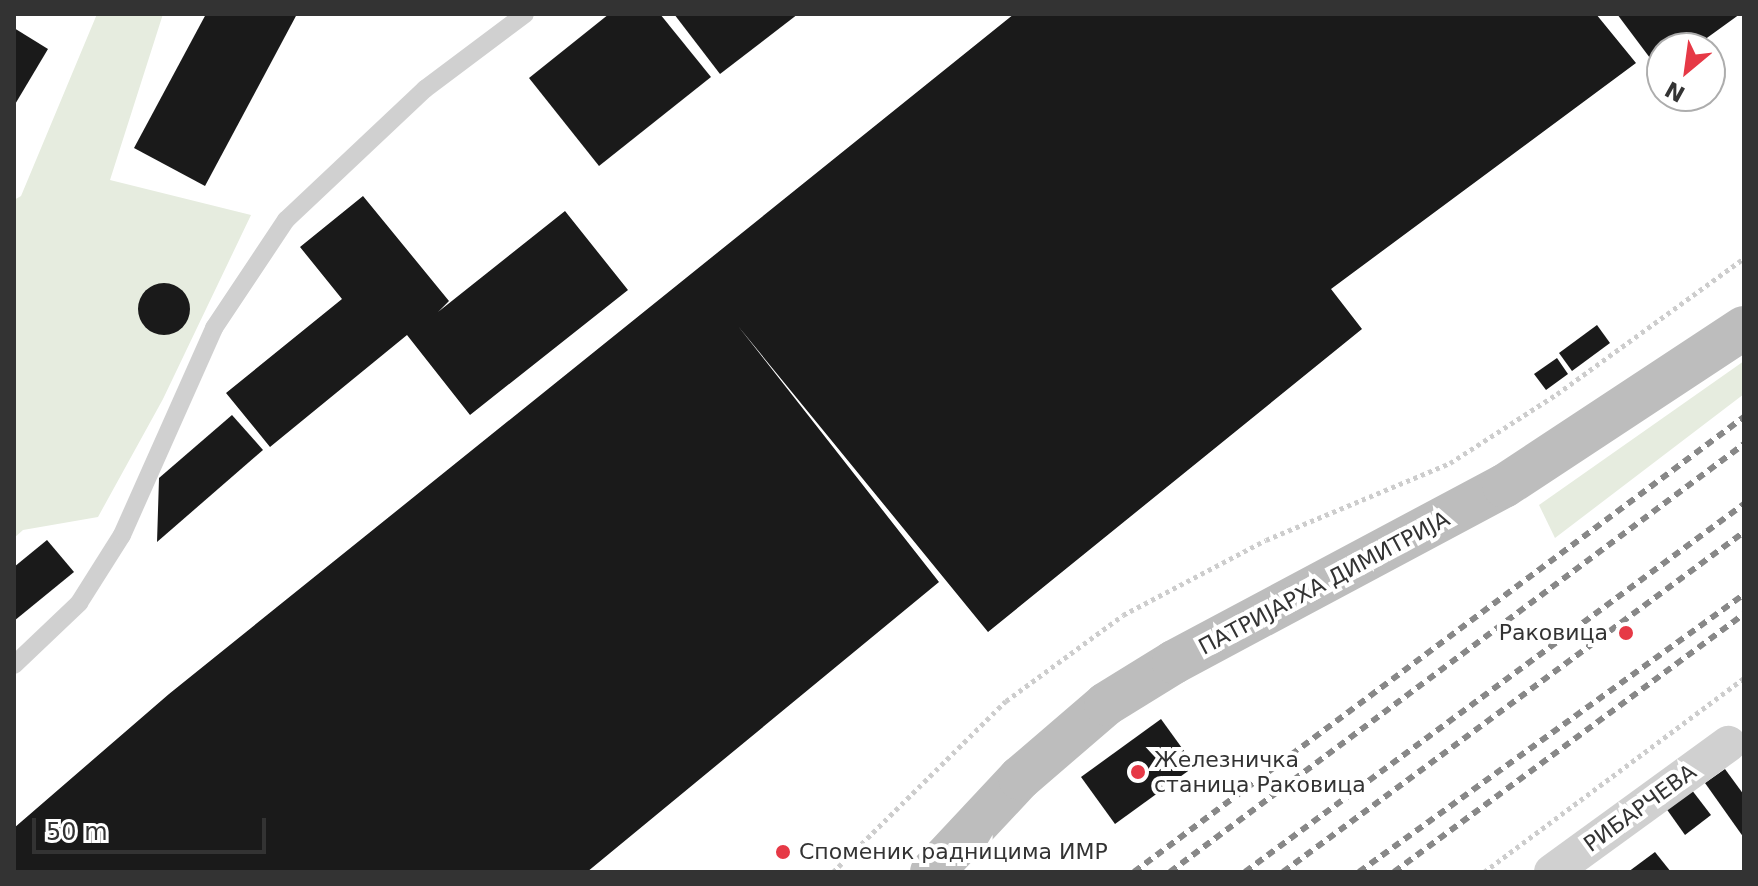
<!DOCTYPE html>
<meta charset="utf-8">
<style>
body{margin:0}
#map{position:relative;width:1758px;height:886px;overflow:hidden;background:#fff;font-family:"DejaVu Sans",sans-serif}
div>[style]{position:absolute}
.green>*{inset:0;background:#e6ecdf}
.building>*{inset:0;background:#1a1a1a}
.round{border-radius:50%}
.path>*{height:5px;margin-top:-2.5px;transform-origin:0;background:repeating-linear-gradient(90deg,#cdcdcd 0 4px,transparent 0 8px)}
.service>*{height:18px;margin:-9px;padding:0 9px;transform-origin:9px;border-radius:9px;background:#d0d0d0}
.minor>*{height:36px;margin:-18px;padding:0 18px;transform-origin:18px;border-radius:18px;background:#d0d0d0}
.secondary>*{height:44px;margin:-22px;padding:0 22px;transform-origin:22px;border-radius:22px;background:#bdbdbd}
.rail>*{height:6px;margin-top:-3px;transform-origin:0;background:repeating-linear-gradient(90deg,#888 0 8px,transparent 0 14px)}
.dots>*{width:22px;height:22px;translate:-50% -50%;box-sizing:border-box;border:4px solid #fff;border-radius:50%}
span{translate:-50% -50%;white-space:nowrap;text-align:center;line-height:1.15;-webkit-text-stroke:8px #fff;paint-order:stroke}
.street-label{font-size:22px;color:#333}
.poi-label{font-size:22px;color:#333}
.right{translate:-100% -50%;text-align:right}
.left{translate:0 -50%;text-align:left}
.frame{position:absolute;inset:0;border:16px solid #333;pointer-events:none}
.north{position:absolute;left:1646px;top:32px;width:80px;height:80px;box-sizing:border-box;background:#fff;border:2px solid #adadad;border-radius:50%;rotate:209deg;font-size:22px;font-weight:700;line-height:32px;text-align:center;color:#333}
.north::after{content:'';display:block;margin:auto;width:28px;height:36px;background:#e63946;clip-path:polygon(50% 0,100% 100%,50% 72%,0 100%)}
.scale{position:absolute;left:32px;top:818px;width:234px;height:36px;box-sizing:border-box;border:4px solid #333;border-top:0;padding-left:10px;font-size:24px;line-height:28px;white-space:nowrap;color:#333;-webkit-text-stroke:6px #fff;paint-order:stroke}
</style>
<div id="map">
<div class="green">
<div style="clip-path:polygon(97px 14px,163px 14px,110px 180px,251px 215px,163px 399px,98px 517px,23px 530px,14px 538px,14px 200px,21px 196px)"></div>
<div style="clip-path:polygon(1744px 361px,1744px 394px,1555px 538px,1539px 505px)"></div>
</div>
<div class="building">
<div style="clip-path:polygon(206px 14px,297px 14px,205px 186px,134px 148px)"></div>
<div style="clip-path:polygon(609px 14px,660px 14px,711px 77px,599px 166px,529px 78px)"></div>
<div style="clip-path:polygon(674px 14px,798px 14px,720px 74px)"></div>
<div style="clip-path:polygon(1014px 14px,1596px 14px,1636px 63px,1331px 289px,1362px 329px,988px 632px,738px 326px,939px 582px,587px 872px,14px 872px,14px 828px,169px 694px)"></div>
<div style="clip-path:polygon(1617px 14px,1740px 14px,1693px 48px,1662px 48px,1662px 74px)"></div>
<div style="clip-path:polygon(14px 28px,48px 49px,14px 106px)"></div>
<div style="clip-path:polygon(363px 196px,449px 301px,438px 312px,565px 211px,628px 290px,470px 415px,407px 335px,270px 447px,226px 393px,342px 299px,300px 247px)"></div>
<div class="round" style="left:138px;top:283px;width:52px;height:52px"></div>
<div style="clip-path:polygon(1597px 325px,1610px 343px,1572px 371px,1559px 353px)"></div>
<div style="clip-path:polygon(1557px 358px,1568px 374px,1546px 390px,1534px 374px)"></div>
<div style="clip-path:polygon(232px 415px,263px 450px,157px 542px,159px 478px)"></div>
<div style="clip-path:polygon(47px 540px,74px 572px,14px 621px,14px 567px)"></div>
<div style="clip-path:polygon(1161px 719px,1195px 766px,1115px 824px,1081px 777px)"></div>
<div style="clip-path:polygon(1725px 769px,1744px 795px,1744px 838px,1705px 783px)"></div>
<div style="clip-path:polygon(1688px 785px,1711px 815px,1685px 835px,1663px 804px)"></div>
<div style="clip-path:polygon(1655px 852px,1671px 872px,1628px 872px)"></div>
</div>
<div class="path">
<div style="left:833px;top:872px;width:243px;rotate:-44.7deg"></div>
<div style="left:1006px;top:701px;width:145px;rotate:-36.3deg"></div>
<div style="left:1123px;top:615px;width:161px;rotate:-27.7deg"></div>
<div style="left:1266px;top:540px;width:199px;rotate:-22.7deg"></div>
<div style="left:1450px;top:463px;width:127px;rotate:-32.8deg"></div>
<div style="left:1557px;top:394px;width:231px;rotate:-36deg"></div>
<div style="left:1484px;top:872px;width:324px;rotate:-36.7deg"></div>
</div>
<div class="service">
<div style="left:14px;top:665px;width:90px;rotate:-43.6deg"></div>
<div style="left:79px;top:603px;width:80px;rotate:-57.7deg"></div>
<div style="left:122px;top:535px;width:227px;rotate:-66deg"></div>
<div style="left:214px;top:328px;width:130px;rotate:-56.3deg"></div>
<div style="left:286px;top:220px;width:191px;rotate:-43.3deg"></div>
<div style="left:425px;top:89px;width:125px;rotate:-36.9deg"></div>
</div>
<div class="minor">
<div style="left:1552px;top:872px;width:218px;rotate:-36deg"></div>
</div>
<div class="secondary">
<div style="left:932px;top:872px;width:129px;rotate:-46.9deg"></div>
<div style="left:1020px;top:778px;width:113px;rotate:-40.7deg"></div>
<div style="left:1106px;top:704px;width:80px;rotate:-31.7deg"></div>
<div style="left:1174px;top:662px;width:374px;rotate:-28.1deg"></div>
<div style="left:1504px;top:486px;width:287px;rotate:-33.4deg"></div>
</div>
<div class="rail">
<div style="left:1134px;top:872px;width:761px;rotate:-36.72deg"></div>
<div style="left:1170px;top:872px;width:716px;rotate:-36.71deg"></div>
<div style="left:1245px;top:872px;width:620px;rotate:-36.41deg"></div>
<div style="left:1283px;top:872px;width:573px;rotate:-36.41deg"></div>
<div style="left:1359px;top:872px;width:475px;rotate:-35.8deg"></div>
<div style="left:1394px;top:872px;width:435px;rotate:-36.4deg"></div>
</div>
<div class="dots">
<div style="left:1626px;top:633px;background:#e63946"></div>
<div style="left:1138px;top:772px;background:#e63946"></div>
<div style="left:783px;top:852px;background:#e63946"></div>
</div>
<div class="street-label">
<span style="left:1324px;top:583px;rotate:-28deg">ПАТРИЈАРХА ДИМИТРИЈА</span>
<span style="left:1640px;top:808px;rotate:-36deg">РИБАРЧЕВА</span>
</div>
<div class="poi-label">
<span class="right" style="left:1608px;top:633px">Раковица</span>
<span class="left" style="left:1154px;top:772px">Железничка<br>станица Раковица</span>
<span class="left" style="left:799px;top:852px">Споменик радницима ИМР</span>
</div>
<div class="frame"></div>
<div class="north">N</div>
<div class="scale">50 m</div>
</div>
